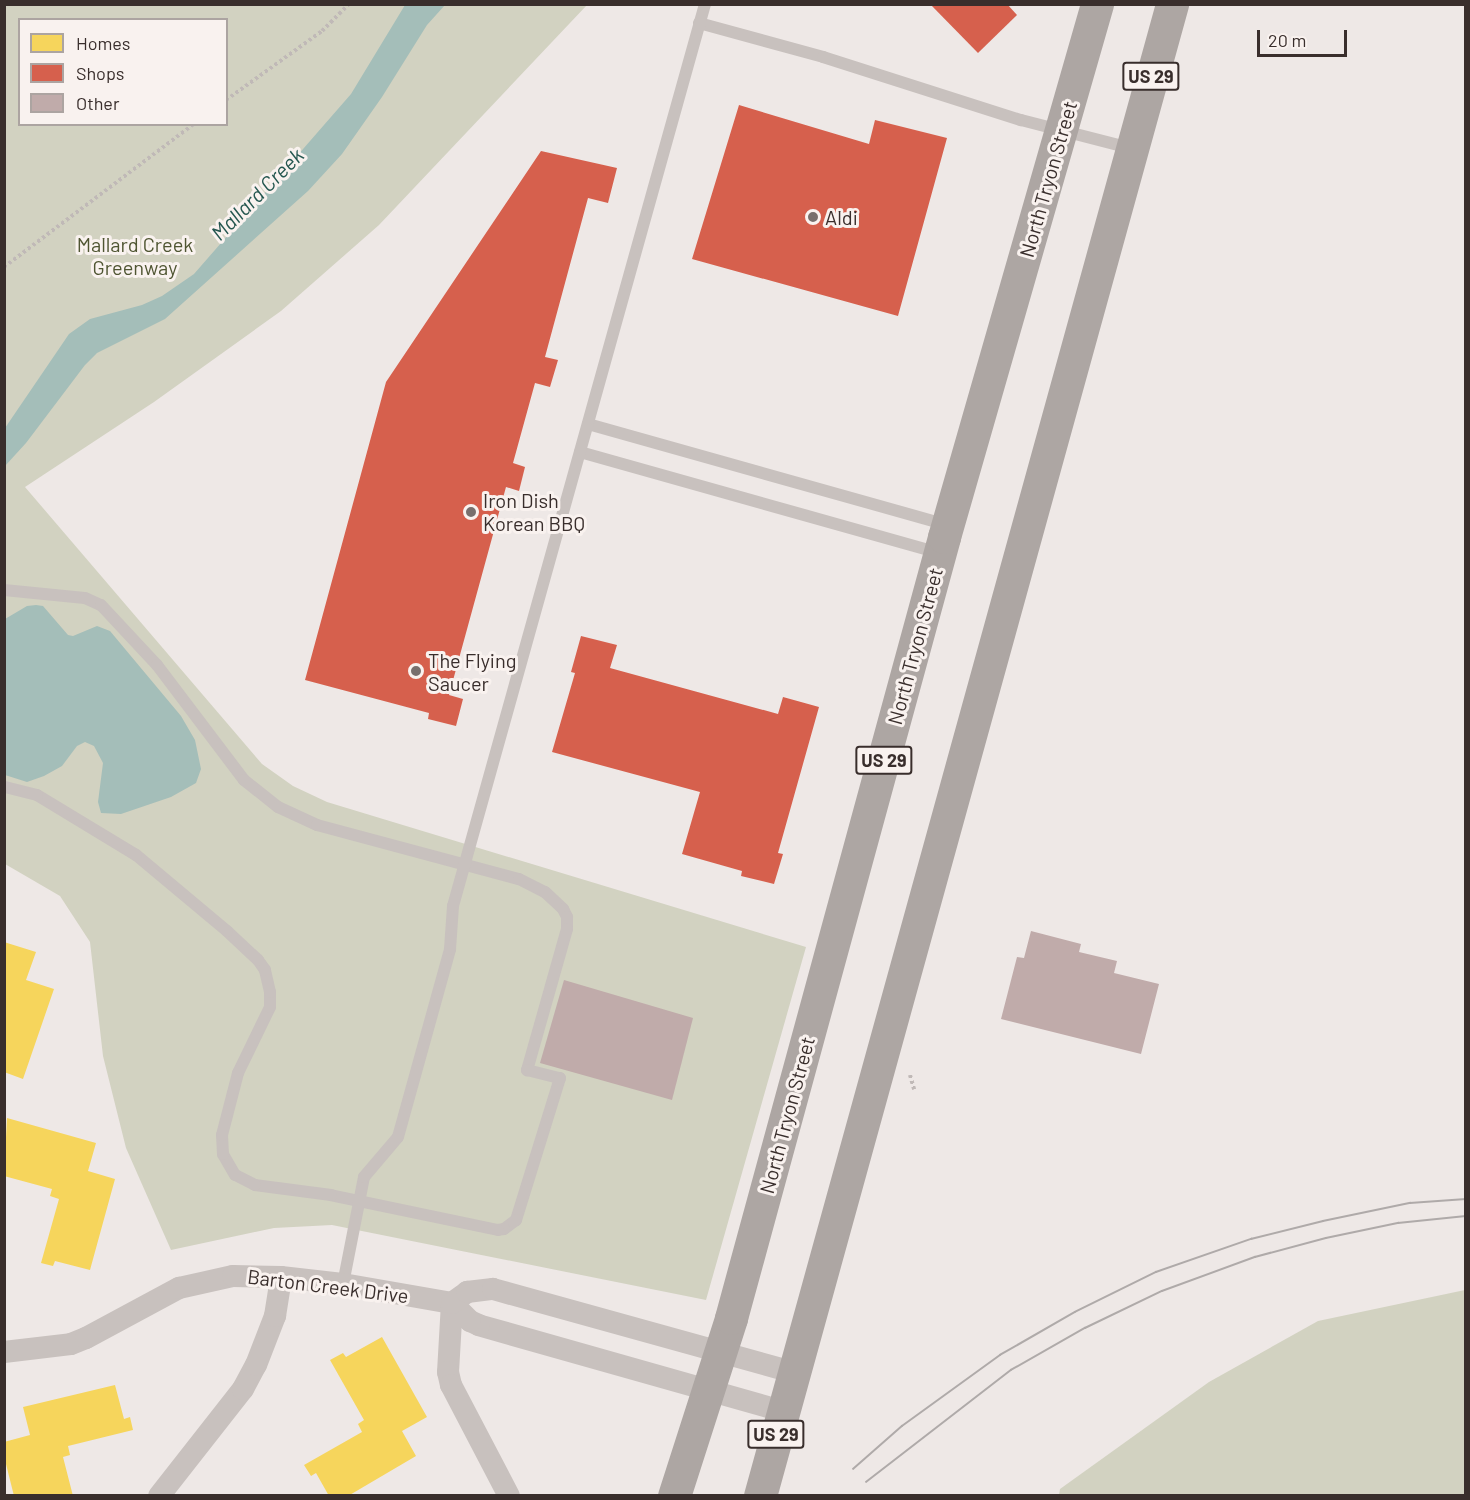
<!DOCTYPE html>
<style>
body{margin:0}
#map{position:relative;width:1470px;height:1500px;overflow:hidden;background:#eee8e6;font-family:Barlow,sans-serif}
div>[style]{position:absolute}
.green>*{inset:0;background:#d2d2c1}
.water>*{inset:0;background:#a4beb9}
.homes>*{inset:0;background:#f6d55c}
.shops>*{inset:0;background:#d6604d}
.building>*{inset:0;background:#c0abaa}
.path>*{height:4px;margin-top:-2px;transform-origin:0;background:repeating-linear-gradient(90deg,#c0b9b7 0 3px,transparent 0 6px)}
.lane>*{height:12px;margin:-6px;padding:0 6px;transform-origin:6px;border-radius:6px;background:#c8c1be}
.street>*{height:22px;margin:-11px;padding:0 11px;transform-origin:11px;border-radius:11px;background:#c8c1be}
.primary>*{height:33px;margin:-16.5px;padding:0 16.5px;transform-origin:16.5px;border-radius:16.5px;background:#ada6a3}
.tram>*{height:1.5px;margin:-0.75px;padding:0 0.75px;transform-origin:0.75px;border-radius:0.75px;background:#afaaa9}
.dots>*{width:16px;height:16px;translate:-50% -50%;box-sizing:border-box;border:3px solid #f9f2ef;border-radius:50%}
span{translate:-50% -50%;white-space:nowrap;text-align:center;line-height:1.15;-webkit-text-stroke:6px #f9f2ef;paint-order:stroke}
.shield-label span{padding:2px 4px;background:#f9f2ef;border:2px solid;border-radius:4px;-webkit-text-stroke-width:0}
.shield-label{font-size:18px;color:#392e2c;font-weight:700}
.street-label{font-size:20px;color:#392e2c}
.poi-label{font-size:20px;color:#392e2c}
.left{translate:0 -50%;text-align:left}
.park-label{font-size:20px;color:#4f5532}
.water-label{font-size:21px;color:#255750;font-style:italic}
.frame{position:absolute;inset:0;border:6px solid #392e2c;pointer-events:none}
.legend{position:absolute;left:18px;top:18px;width:210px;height:108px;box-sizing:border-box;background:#f9f2ef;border:2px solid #aca4a1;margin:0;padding:8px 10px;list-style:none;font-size:18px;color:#392e2c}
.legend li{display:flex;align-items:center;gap:12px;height:30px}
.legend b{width:30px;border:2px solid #aca4a1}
.scale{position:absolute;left:1257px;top:30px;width:90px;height:27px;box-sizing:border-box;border:3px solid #392e2c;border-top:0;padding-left:8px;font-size:18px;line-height:21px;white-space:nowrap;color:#392e2c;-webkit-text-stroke:4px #f9f2ef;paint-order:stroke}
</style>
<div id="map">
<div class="green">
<div style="clip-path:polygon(evenodd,4px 5px,587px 5px,379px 225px,281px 311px,154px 402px,25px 487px,262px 764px,293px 786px,327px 802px,806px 947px,706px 1300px,332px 1225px,274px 1228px,171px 1250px,126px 1148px,103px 1056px,90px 942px,60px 896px,5px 864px,4px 5px,20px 20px,226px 20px,226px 124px,20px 124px,20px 20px)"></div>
<div style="clip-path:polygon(1465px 1290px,1465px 1495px,1059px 1495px,1060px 1489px,1209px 1382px,1318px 1321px)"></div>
</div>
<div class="water">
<div style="clip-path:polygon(405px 5px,445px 5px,427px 25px,382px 97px,342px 154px,308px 191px,165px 319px,97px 353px,85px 365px,26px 443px,5px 466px,5px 428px,69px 334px,90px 319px,142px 305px,162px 296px,194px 274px,351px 94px)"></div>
<div style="clip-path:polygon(36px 605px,43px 606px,68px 635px,73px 636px,97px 626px,110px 631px,181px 716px,195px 740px,201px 769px,196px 783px,171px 797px,121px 814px,101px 813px,98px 802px,103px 763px,94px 746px,85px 742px,77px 746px,62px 766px,44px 776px,27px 782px,5px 775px,5px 619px,27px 606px)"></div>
</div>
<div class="homes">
<div style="clip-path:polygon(4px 942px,36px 952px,26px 980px,54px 989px,23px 1079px,4px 1072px)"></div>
<div style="clip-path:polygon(7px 1118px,96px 1143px,88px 1171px,115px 1179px,90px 1270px,55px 1261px,53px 1266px,41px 1263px,59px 1199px,50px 1196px,52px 1189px,4px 1176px)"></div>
<div style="clip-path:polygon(382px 1337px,427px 1417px,402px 1431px,416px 1456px,348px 1496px,329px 1496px,316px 1473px,311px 1476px,304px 1465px,362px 1432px,358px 1424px,364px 1420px,330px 1360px,343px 1353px,346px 1357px)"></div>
<div style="clip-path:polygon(115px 1385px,124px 1419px,130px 1417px,133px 1430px,68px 1446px,70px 1455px,63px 1457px,73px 1496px,14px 1496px,4px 1456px,4px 1442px,30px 1435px,23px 1407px)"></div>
</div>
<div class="shops">
<div style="clip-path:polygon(930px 4px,1007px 4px,1017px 15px,978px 53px)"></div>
<div style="clip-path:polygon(739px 105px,869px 144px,875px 120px,947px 138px,898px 316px,692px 259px)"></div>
<div style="clip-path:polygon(541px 151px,617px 168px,608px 203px,588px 198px,545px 357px,558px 360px,550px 387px,535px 383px,513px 463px,525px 467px,519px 491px,506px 487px,449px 695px,463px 699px,456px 726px,428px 719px,429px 713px,305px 680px,386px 382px)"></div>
<div style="clip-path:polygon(581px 636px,617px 645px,610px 668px,778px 714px,783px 697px,819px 707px,778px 853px,783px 854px,774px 884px,741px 876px,742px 871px,682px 854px,700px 792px,552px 752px,575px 673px,571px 672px)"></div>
</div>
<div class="building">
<div style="clip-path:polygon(1031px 931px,1081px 944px,1079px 952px,1117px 961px,1114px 973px,1159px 984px,1141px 1054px,1001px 1019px,1017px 957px,1024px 958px)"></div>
<div style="clip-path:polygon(564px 980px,693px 1018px,672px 1100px,540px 1063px)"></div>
</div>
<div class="path">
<div style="left:226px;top:100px;width:118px;rotate:-35.7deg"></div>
<div style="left:322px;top:31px;width:38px;rotate:-45deg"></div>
<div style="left:4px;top:267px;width:238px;rotate:-37deg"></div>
<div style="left:910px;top:1075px;width:15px;rotate:74deg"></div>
</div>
<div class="lane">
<div style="left:699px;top:23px;width:129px;rotate:15.3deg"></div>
<div style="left:823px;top:57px;width:208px;rotate:17.7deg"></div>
<div style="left:1021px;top:120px;width:113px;rotate:14.4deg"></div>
<div style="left:588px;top:424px;width:373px;rotate:15.7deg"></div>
<div style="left:580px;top:452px;width:374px;rotate:15.7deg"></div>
<div style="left:4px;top:590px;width:81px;rotate:5.6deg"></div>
<div style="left:85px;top:598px;width:17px;rotate:24deg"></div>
<div style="left:101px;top:605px;width:82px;rotate:47deg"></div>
<div style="left:157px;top:665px;width:144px;rotate:52.9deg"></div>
<div style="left:244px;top:780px;width:43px;rotate:38.5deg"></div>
<div style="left:278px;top:807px;width:43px;rotate:24.8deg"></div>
<div style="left:317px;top:825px;width:209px;rotate:15deg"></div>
<div style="left:519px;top:879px;width:29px;rotate:27deg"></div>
<div style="left:545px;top:892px;width:25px;rotate:43deg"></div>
<div style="left:563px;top:909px;width:9px;rotate:63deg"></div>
<div style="left:567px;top:917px;width:12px;rotate:90deg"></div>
<div style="left:567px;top:929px;width:147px;rotate:105.8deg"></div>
<div style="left:527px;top:1070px;width:34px;rotate:14deg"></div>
<div style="left:560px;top:1078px;width:149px;rotate:107.2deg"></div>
<div style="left:516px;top:1220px;width:15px;rotate:143deg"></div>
<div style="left:504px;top:1229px;width:6px;rotate:171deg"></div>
<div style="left:498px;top:1230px;width:171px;rotate:-168.2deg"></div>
<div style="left:331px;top:1195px;width:77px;rotate:-172.5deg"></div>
<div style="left:255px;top:1185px;width:22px;rotate:-153deg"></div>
<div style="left:235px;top:1175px;width:24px;rotate:-120deg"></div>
<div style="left:223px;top:1154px;width:19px;rotate:-93deg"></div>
<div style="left:222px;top:1135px;width:64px;rotate:-75.5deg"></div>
<div style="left:238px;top:1073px;width:73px;rotate:-64.1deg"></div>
<div style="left:270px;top:1007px;width:15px;rotate:-90deg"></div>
<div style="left:270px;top:992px;width:23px;rotate:-103deg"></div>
<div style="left:265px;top:970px;width:12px;rotate:-125deg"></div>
<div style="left:258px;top:960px;width:42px;rotate:-136.9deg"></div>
<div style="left:227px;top:931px;width:119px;rotate:-140.1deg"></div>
<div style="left:136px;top:855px;width:116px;rotate:-148.8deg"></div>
<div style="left:37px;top:795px;width:34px;rotate:-166deg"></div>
<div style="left:343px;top:1284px;width:109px;rotate:-78.9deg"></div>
<div style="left:364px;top:1177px;width:52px;rotate:-49.6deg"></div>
<div style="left:398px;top:1137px;width:195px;rotate:-74.5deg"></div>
<div style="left:450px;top:949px;width:43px;rotate:-86deg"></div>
<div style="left:453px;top:906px;width:937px;rotate:-74.39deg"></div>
</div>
<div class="street">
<div style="left:4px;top:1352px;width:67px;rotate:-6.8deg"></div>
<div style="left:71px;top:1344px;width:16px;rotate:-22deg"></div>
<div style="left:86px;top:1338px;width:106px;rotate:-28.3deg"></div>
<div style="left:179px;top:1288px;width:55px;rotate:-12.5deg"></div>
<div style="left:233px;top:1276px;width:48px;rotate:1.2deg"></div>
<div style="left:281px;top:1277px;width:62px;rotate:6.4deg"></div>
<div style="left:343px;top:1284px;width:111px;rotate:9.9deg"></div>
<div style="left:452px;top:1303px;width:69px;rotate:93.3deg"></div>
<div style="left:448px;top:1372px;width:13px;rotate:77deg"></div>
<div style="left:451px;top:1385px;width:125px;rotate:62.4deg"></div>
<div style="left:782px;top:1411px;width:315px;rotate:-164.2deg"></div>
<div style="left:479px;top:1325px;width:10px;rotate:-156deg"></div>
<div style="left:470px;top:1321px;width:25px;rotate:-135deg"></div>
<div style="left:452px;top:1303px;width:19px;rotate:-36deg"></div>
<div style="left:467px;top:1292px;width:26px;rotate:-7deg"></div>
<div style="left:493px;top:1289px;width:310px;rotate:15.5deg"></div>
<div style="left:159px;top:1496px;width:136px;rotate:-51.9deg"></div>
<div style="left:243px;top:1389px;width:27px;rotate:-62deg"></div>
<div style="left:256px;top:1365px;width:53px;rotate:-68.8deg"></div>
<div style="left:275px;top:1316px;width:39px;rotate:-81deg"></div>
</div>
<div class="primary">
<div style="left:674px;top:1496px;width:187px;rotate:-72.2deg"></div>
<div style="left:731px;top:1318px;width:810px;rotate:-74.74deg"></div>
<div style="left:944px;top:537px;width:555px;rotate:-73.98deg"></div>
<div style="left:760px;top:1496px;width:1548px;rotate:-74.56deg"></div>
</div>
<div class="tram">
<div style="left:853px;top:1469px;width:65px;rotate:-41.3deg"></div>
<div style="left:902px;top:1426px;width:121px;rotate:-35.9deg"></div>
<div style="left:1000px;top:1355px;width:86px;rotate:-29.8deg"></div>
<div style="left:1075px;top:1312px;width:90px;rotate:-26.3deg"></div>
<div style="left:1156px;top:1272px;width:101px;rotate:-19.2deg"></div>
<div style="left:1251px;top:1239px;width:74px;rotate:-14deg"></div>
<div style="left:1323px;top:1221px;width:89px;rotate:-11.7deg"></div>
<div style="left:1410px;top:1203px;width:56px;rotate:-4.1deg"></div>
<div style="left:866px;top:1482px;width:183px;rotate:-37.7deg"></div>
<div style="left:1011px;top:1370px;width:85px;rotate:-29.6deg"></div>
<div style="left:1085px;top:1328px;width:85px;rotate:-25.7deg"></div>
<div style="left:1162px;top:1291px;width:99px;rotate:-20.1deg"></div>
<div style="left:1255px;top:1257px;width:73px;rotate:-15deg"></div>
<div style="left:1326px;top:1238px;width:74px;rotate:-11.8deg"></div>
<div style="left:1398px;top:1223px;width:68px;rotate:-5.9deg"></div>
</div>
<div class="dots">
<div style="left:813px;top:217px;background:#786f6d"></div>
<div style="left:471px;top:512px;background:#786f6d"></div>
<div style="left:416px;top:671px;background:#786f6d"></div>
</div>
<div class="shield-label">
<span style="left:1151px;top:76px">US 29</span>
<span style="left:884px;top:760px">US 29</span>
<span style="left:776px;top:1434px">US 29</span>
</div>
<div class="street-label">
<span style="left:1048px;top:179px;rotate:-74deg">North Tryon Street</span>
<span style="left:915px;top:646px;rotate:-75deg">North Tryon Street</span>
<span style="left:787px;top:1115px;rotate:-75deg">North Tryon Street</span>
<span style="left:328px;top:1286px;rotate:7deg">Barton Creek Drive</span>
</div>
<div class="poi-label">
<span class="left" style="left:825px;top:217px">Aldi</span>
<span class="left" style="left:483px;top:512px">Iron Dish<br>Korean BBQ</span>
<span class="left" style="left:428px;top:672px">The Flying<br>Saucer</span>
</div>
<div class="park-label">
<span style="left:135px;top:256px">Mallard Creek<br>Greenway</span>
</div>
<div class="water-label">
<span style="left:257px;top:194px;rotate:-45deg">Mallard Creek</span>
</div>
<div class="frame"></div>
<ul class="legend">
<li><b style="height:16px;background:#f6d55c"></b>Homes</li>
<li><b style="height:16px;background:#d6604d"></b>Shops</li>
<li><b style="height:16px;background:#c0abaa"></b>Other</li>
</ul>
<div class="scale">20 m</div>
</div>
